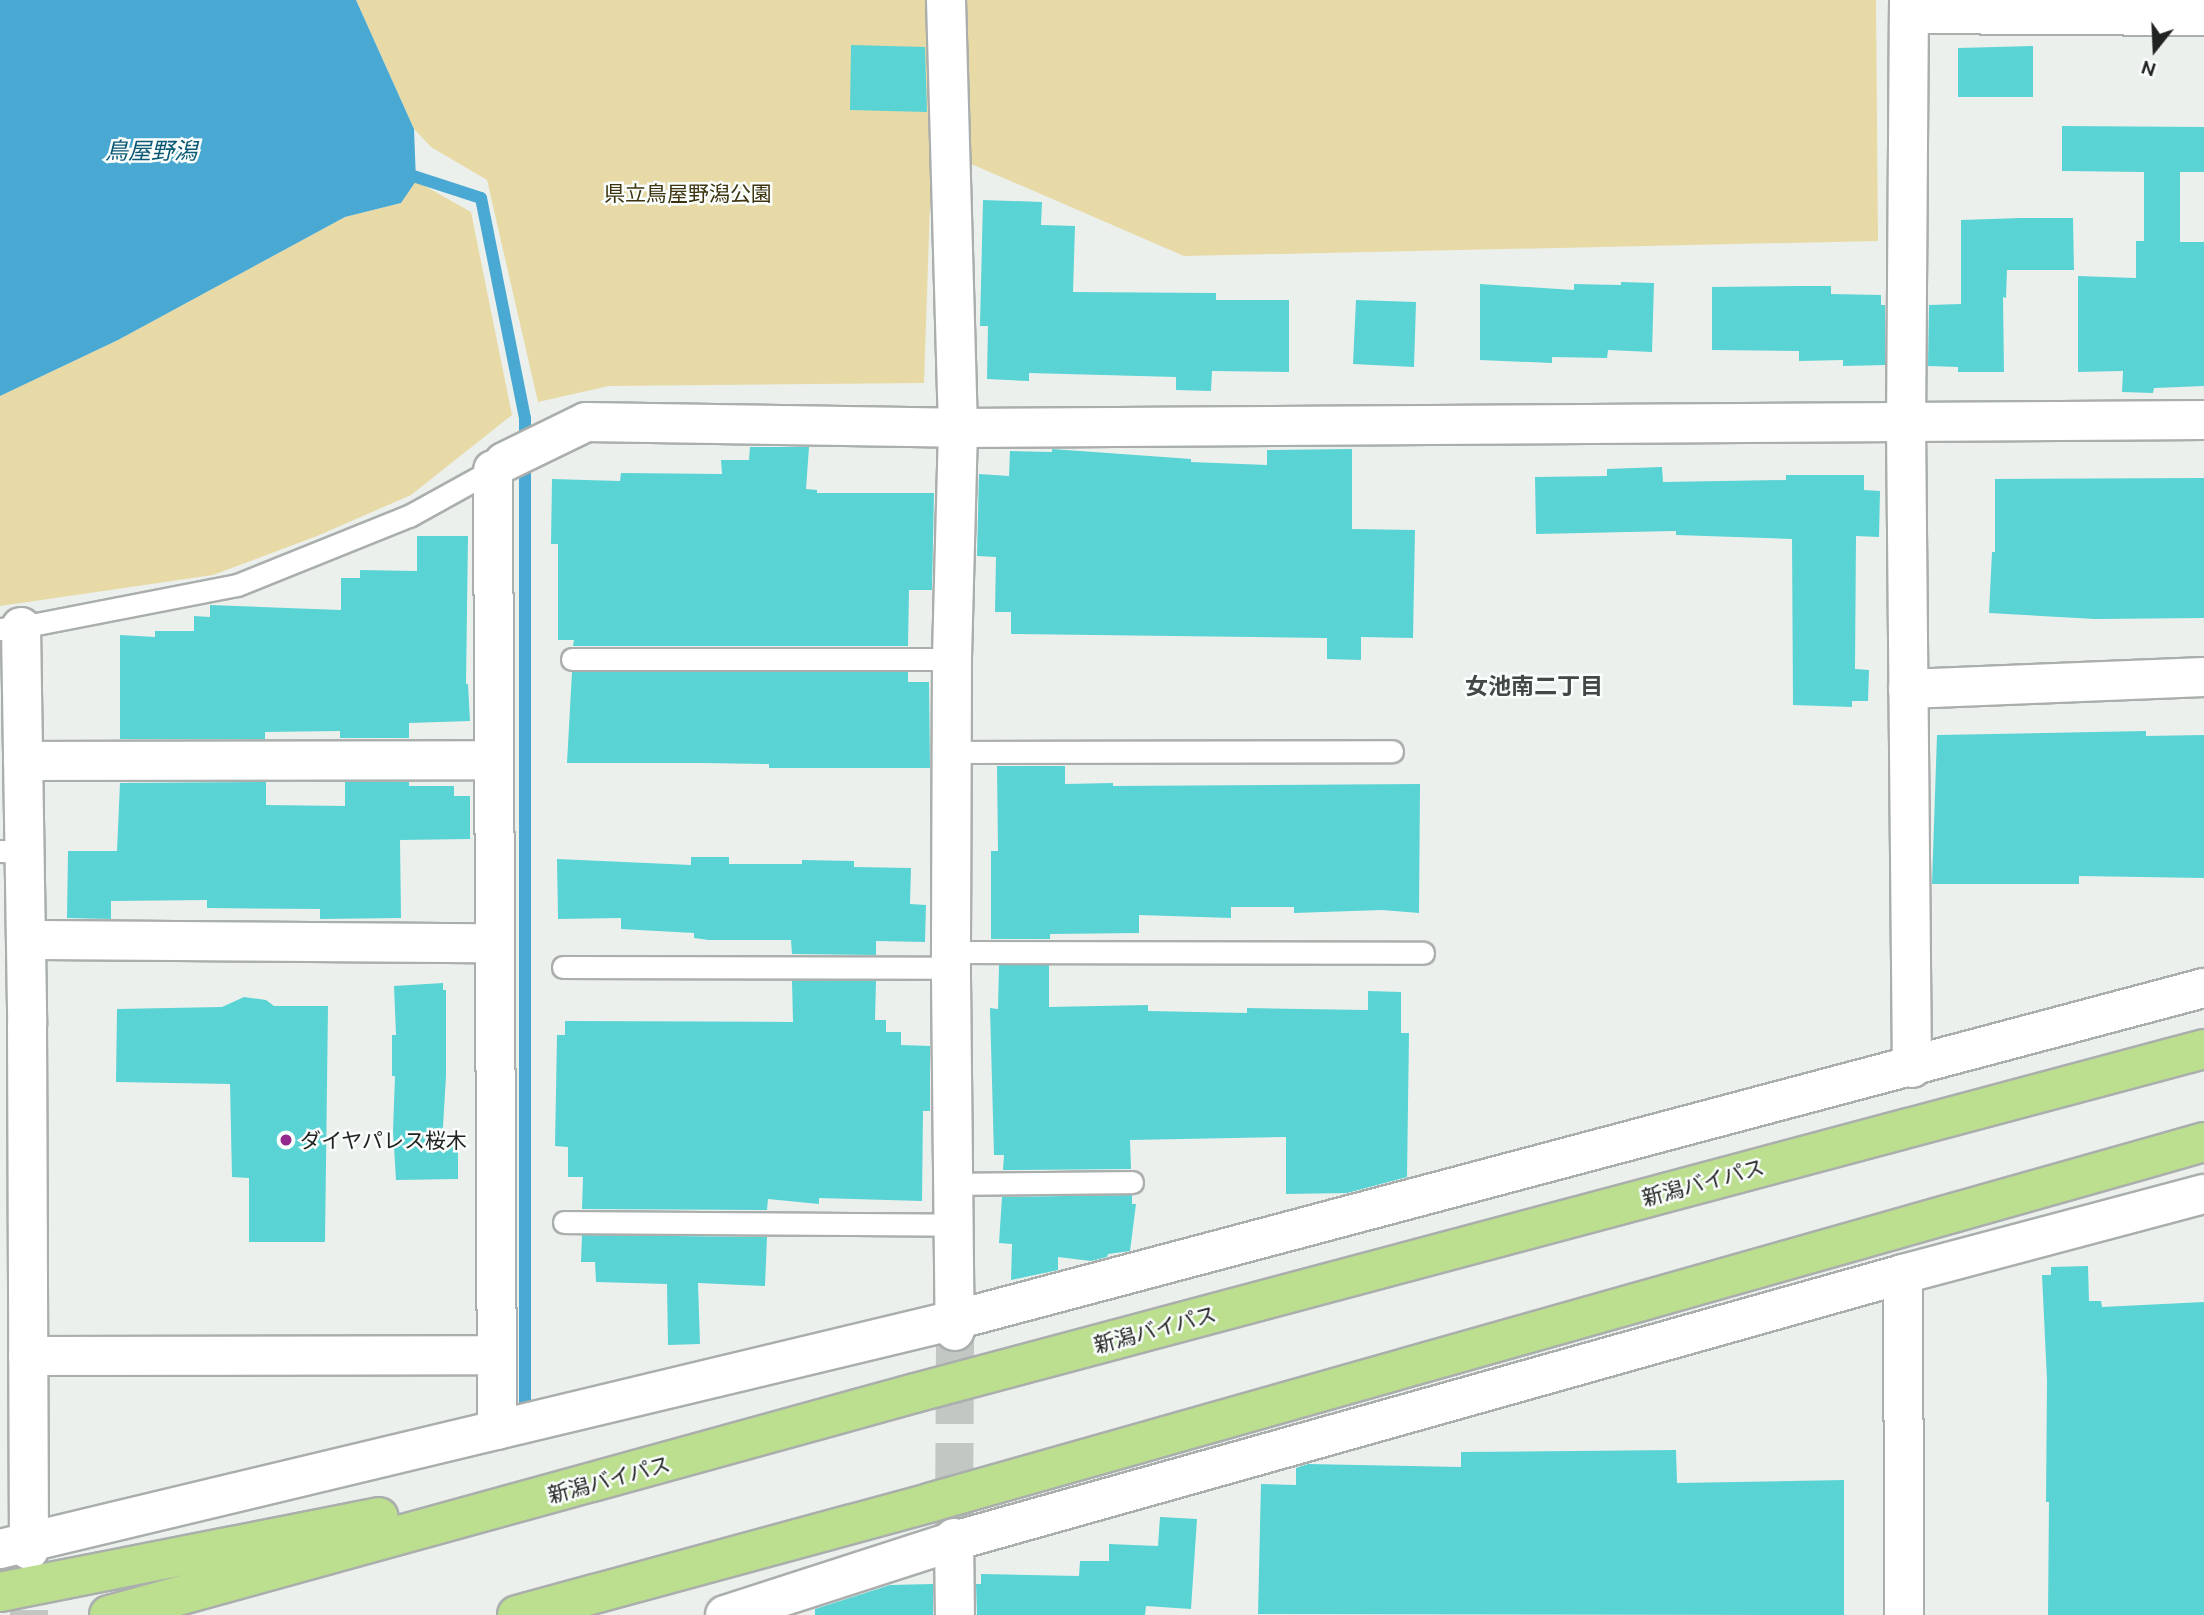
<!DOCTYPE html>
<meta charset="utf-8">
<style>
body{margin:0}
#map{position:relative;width:2204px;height:1615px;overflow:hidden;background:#ebf0ed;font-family:Ubuntu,"Noto Sans JP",sans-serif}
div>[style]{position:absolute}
.green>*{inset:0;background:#e8daa6}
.water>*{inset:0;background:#4aa9d2}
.stream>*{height:12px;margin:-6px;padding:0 6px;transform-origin:6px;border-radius:6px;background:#4aa9d2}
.building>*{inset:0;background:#5ad3d4}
.minor-tunnel>*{height:38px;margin-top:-19px;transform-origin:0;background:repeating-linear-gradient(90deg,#c3c7c4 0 38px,transparent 0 57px)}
.roads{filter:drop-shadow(2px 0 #aaaeac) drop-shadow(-2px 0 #aaaeac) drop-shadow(0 2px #aaaeac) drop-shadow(0 -2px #aaaeac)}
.service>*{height:21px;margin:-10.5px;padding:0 10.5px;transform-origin:10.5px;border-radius:10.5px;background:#fff}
.minor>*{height:38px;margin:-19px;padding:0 19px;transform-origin:19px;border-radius:19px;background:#fff}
.trunk>*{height:38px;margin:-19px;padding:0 19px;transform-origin:19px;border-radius:19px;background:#bbde8f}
.dots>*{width:19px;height:19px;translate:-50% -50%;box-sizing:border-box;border:4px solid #f9fdfb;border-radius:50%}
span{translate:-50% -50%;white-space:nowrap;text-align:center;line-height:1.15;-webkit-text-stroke:5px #f9fdfb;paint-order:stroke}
.park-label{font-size:21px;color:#3d340f}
.poi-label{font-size:21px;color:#212322}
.left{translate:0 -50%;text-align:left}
.street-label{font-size:21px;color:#212322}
.water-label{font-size:23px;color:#095874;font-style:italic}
.neighbourhood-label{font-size:23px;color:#434745;font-weight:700}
.north{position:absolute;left:2120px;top:14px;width:70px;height:70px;-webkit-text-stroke:5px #f9fdfb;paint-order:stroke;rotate:198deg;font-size:19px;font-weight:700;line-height:28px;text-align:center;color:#212322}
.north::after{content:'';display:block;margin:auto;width:24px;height:32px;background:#212322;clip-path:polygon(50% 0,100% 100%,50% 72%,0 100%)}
</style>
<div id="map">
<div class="green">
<div style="clip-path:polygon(356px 0,1876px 0,1878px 241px,1184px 256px,932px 147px,924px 383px,609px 386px,538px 402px,487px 180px,431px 147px,414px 129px)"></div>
<div style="clip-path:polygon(416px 181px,471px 212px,512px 415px,411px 495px,317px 536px,213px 575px,0 606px,0 396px,118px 340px,345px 217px,401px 203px)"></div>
</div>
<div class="water">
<div style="clip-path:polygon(0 0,356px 0,414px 129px,416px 181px,401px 203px,345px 217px,118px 340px,0 396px)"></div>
</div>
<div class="stream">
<div style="left:401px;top:172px;width:84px;rotate:18deg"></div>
<div style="left:481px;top:198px;width:224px;rotate:78.7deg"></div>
<div style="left:525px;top:418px;width:987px;rotate:90deg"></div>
</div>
<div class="building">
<div style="clip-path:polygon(851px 45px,925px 47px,927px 112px,850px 110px)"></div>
<div style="clip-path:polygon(2033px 46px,2033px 97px,1958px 97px,1958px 48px)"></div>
<div style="clip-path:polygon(2062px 126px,2204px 127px,2204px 172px,2180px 172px,2180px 242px,2204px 242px,2204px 386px,2154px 388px,2153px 393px,2122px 392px,2123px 371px,2078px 372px,2078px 276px,2136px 278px,2136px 241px,2144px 241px,2144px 172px,2062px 171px)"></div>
<div style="clip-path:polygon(983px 200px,1042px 202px,1041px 225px,1075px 226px,1073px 292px,1216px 293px,1216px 300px,1289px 300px,1289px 372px,1212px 371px,1211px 391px,1176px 390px,1176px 377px,1029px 373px,1029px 381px,987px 379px,988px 326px,980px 326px)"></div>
<div style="clip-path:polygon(2020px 218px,2073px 218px,2074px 270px,2007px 270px,2006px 298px,2003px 297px,2004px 372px,1958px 372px,1958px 367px,1928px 366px,1929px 305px,1961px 304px,1961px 220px)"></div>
<div style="clip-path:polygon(1621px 282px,1654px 283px,1652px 352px,1608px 350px,1607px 358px,1552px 357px,1552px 363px,1480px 360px,1480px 284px,1574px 290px,1574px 284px,1621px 285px)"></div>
<div style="clip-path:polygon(1798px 286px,1831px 286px,1831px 294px,1881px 295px,1881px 305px,1885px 305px,1885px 365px,1843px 366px,1843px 360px,1799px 361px,1799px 351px,1712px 350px,1712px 287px)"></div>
<div style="clip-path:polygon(1356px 300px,1416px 302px,1414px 367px,1353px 364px)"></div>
<div style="clip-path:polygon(750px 447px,809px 447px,806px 489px,817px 490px,817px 493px,934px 493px,932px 590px,909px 590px,908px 646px,573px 646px,574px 640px,558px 640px,558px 544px,551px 544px,552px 479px,620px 481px,621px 473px,722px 474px,721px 460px,749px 460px)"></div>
<div style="clip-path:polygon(1052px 449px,1191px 459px,1191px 462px,1267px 465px,1267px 450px,1352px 449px,1352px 529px,1415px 530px,1413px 638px,1361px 637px,1361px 660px,1327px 659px,1327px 638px,1011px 634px,1011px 612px,995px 612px,996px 557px,977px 556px,979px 474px,1009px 476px,1010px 451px,1052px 452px)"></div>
<div style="clip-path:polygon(1662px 467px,1663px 482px,1786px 480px,1786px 475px,1864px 475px,1864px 490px,1880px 491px,1879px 537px,1856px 536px,1855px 669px,1869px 670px,1868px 701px,1852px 701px,1852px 707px,1793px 705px,1792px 539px,1676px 535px,1676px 531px,1536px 534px,1535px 477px,1607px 476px,1607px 469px)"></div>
<div style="clip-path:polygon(2204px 478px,2204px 618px,2095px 619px,1989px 613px,1992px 552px,1995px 552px,1995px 479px)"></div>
<div style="clip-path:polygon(417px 536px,468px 536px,466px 684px,468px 684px,470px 721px,409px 723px,409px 738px,340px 738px,340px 731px,265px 732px,265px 739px,120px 739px,120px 635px,155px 637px,155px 631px,194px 631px,194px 616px,210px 617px,210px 605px,341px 610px,341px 578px,360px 578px,360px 570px,417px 571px)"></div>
<div style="clip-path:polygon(572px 672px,908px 672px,908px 682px,929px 682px,930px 768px,769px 768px,769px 764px,703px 763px,567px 763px)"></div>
<div style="clip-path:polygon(2146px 731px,2146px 736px,2204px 735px,2204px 878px,2079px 876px,2079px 884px,1932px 884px,1937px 735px)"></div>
<div style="clip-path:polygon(997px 766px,1065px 766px,1065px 784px,1113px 783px,1113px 786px,1420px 784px,1419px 913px,1382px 910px,1294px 913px,1294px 907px,1231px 907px,1231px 918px,1139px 915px,1139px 933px,1050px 934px,1050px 939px,991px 939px,991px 851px,998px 851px)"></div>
<div style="clip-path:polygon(266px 782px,266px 805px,345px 806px,345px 782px,409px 782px,409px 786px,454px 786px,454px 796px,470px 796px,470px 839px,400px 840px,401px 918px,320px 919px,320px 909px,207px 908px,207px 900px,111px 901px,111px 919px,67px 918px,68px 851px,117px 851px,120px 783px)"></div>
<div style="clip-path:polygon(691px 857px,729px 857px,729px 864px,802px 864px,802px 860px,854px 861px,854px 867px,911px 868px,910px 904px,926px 905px,925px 942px,876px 941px,876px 955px,792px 954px,791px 940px,709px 940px,694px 938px,694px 933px,621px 929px,621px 918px,558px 919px,557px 859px,691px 865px)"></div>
<div style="clip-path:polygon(999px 965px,1049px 965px,1049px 1007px,1148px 1005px,1148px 1011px,1247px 1013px,1247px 1008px,1368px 1010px,1368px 991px,1401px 992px,1401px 1033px,1409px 1033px,1407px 1177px,1347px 1193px,1286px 1194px,1286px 1137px,1130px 1140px,1131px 1169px,1003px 1170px,1004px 1155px,994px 1155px,990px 1008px,998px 1009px)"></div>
<div style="clip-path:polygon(792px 981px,876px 981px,875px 1020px,886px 1020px,886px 1032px,901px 1032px,901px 1045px,930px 1046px,930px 1111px,923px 1111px,922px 1201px,819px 1198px,819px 1204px,768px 1199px,767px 1210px,582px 1209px,583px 1177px,568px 1177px,568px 1147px,555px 1146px,557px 1035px,565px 1035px,565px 1021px,793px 1022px)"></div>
<div style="clip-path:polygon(443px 983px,443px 990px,446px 990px,446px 1076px,442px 1143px,458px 1143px,458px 1179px,396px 1180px,393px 1131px,395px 1076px,392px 1076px,392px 1035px,396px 1035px,394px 986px)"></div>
<div style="clip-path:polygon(244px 997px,266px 1000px,274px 1006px,328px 1006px,325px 1242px,249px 1242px,249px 1178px,232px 1177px,230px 1084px,116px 1082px,117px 1009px,222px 1007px)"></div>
<div style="clip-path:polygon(1132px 1195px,1132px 1204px,1136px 1204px,1130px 1251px,1108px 1254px,1107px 1257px,1091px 1261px,1058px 1257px,1058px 1270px,1011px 1280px,1012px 1244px,999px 1243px,1002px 1197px)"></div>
<div style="clip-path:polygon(582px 1235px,767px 1237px,765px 1286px,698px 1283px,700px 1344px,668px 1345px,667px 1284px,596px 1282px,595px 1262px,581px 1262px)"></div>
<div style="clip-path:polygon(2088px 1266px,2089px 1301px,2101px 1301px,2102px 1307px,2204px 1302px,2204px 1615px,2048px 1615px,2049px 1502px,2046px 1502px,2047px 1380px,2042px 1275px,2051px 1275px,2051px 1267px)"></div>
<div style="clip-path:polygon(1676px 1450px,1677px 1483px,1844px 1480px,1844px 1615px,1258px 1614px,1261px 1484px,1296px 1485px,1296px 1468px,1308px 1464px,1461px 1467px,1461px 1452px)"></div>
<div style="clip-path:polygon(1160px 1517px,1197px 1519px,1191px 1609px,1146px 1606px,1145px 1615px,977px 1615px,976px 1584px,981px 1584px,981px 1574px,1079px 1576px,1080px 1561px,1109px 1561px,1109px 1544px,1158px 1546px)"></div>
<div style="clip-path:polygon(933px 1584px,933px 1615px,815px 1615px,815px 1609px,890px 1585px)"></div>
</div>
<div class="minor-tunnel">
<div style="left:954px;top:1538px;width:207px;rotate:-89.7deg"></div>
<div style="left:29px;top:1553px;width:62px;rotate:90deg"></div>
</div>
<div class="roads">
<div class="service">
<div style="left:0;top:629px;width:21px;rotate:-5deg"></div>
<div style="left:21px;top:627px;width:220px;rotate:-11deg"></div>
<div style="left:237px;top:585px;width:185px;rotate:-21.9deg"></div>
<div style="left:409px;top:516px;width:99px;rotate:-28.9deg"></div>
<div style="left:572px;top:659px;width:380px"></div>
<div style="left:953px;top:752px;width:439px;rotate:-0.1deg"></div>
<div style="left:0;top:851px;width:25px;rotate:2deg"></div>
<div style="left:951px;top:952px;width:472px;rotate:0.1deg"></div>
<div style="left:563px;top:967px;width:388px;rotate:0.1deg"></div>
<div style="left:954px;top:1184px;width:178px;rotate:-0.6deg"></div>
<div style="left:564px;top:1222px;width:390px;rotate:0.4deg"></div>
</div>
<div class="minor">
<div style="left:946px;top:0;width:428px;rotate:88.4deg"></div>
<div style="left:958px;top:428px;width:231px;rotate:91.5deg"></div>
<div style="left:952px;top:659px;width:319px;rotate:90.2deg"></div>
<div style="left:951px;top:978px;width:353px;rotate:89.4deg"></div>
<div style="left:1909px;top:0;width:423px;rotate:90.4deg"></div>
<div style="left:1906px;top:423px;width:645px;rotate:89.47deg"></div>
<div style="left:1909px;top:14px;width:295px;rotate:0.4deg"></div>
<div style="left:504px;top:462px;width:91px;rotate:-26deg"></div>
<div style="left:586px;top:422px;width:372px;rotate:0.9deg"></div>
<div style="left:958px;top:428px;width:1246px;rotate:-0.37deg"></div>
<div style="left:493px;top:470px;width:960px;rotate:89.76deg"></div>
<div style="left:21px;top:627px;width:398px;rotate:89.1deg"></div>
<div style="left:27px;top:1025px;width:525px;rotate:89.78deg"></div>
<div style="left:1908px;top:689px;width:296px;rotate:-2.3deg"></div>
<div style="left:23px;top:761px;width:470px;rotate:-0.1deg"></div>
<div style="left:26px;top:940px;width:468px;rotate:0.4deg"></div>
<div style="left:1903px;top:1274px;width:341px;rotate:89.8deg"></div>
<div style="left:28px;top:1356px;width:469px;rotate:-0.1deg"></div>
<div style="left:954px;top:1538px;width:77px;rotate:89.3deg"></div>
<div style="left:0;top:1549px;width:982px;rotate:-13.48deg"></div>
<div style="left:955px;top:1320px;width:1292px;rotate:-14.89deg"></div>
<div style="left:725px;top:1615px;width:241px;rotate:-17.9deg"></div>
<div style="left:954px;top:1541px;width:986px;rotate:-15.71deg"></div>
<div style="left:1903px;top:1274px;width:311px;rotate:-14.9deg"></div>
</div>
<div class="trunk">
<div style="left:0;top:1592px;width:386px;rotate:-11.2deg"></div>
<div style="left:109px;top:1615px;width:836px;rotate:-15.4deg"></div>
<div style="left:915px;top:1393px;width:1334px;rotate:-14.94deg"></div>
<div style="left:517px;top:1615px;width:430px;rotate:-15.2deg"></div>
<div style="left:932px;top:1502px;width:1322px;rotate:-15.8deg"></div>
</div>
</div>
<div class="dots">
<div style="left:286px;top:1140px;background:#93298c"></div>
</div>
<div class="park-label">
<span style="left:688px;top:193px">県立鳥屋野潟公園</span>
</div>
<div class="poi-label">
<span class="left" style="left:300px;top:1140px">ダイヤパレス桜木</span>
</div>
<div class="street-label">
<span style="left:1703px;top:1182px;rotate:-15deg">新潟バイパス</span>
<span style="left:1155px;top:1329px;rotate:-15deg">新潟バイパス</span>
<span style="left:609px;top:1479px;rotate:-15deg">新潟バイパス</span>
</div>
<div class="water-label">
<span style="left:151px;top:151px">鳥屋野潟</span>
</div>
<div class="neighbourhood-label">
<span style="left:1534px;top:686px">女池南二丁目</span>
</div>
<div class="north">N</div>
</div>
